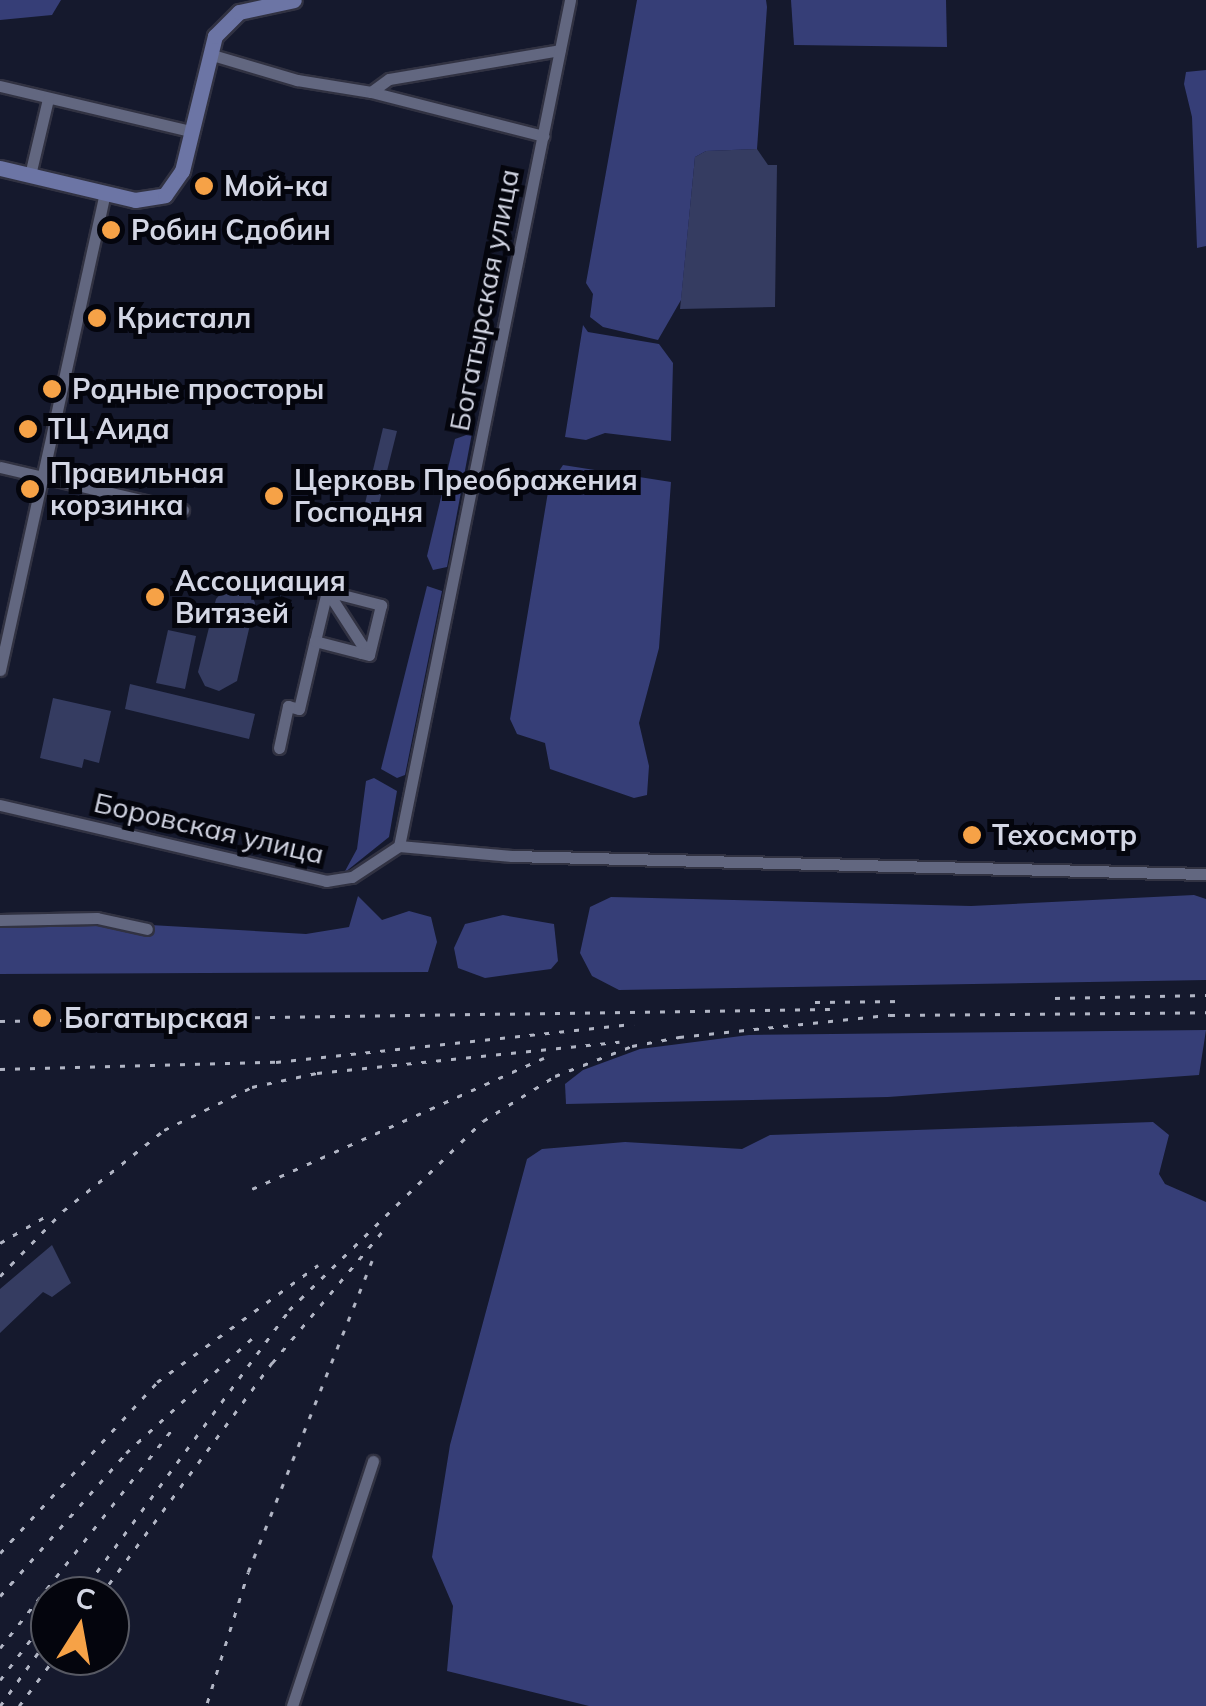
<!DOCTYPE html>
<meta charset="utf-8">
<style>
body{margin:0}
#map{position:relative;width:1206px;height:1706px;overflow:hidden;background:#15192d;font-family:Mulish,sans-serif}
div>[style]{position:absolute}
.green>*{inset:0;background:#353c61}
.forest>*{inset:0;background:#363e77}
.roads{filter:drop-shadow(2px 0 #313242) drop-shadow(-2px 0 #313242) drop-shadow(0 2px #313242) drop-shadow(0 -2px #313242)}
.minor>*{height:11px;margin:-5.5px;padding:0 5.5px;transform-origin:5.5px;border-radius:5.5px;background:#626780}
.major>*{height:15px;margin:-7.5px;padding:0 7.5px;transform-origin:7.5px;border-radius:7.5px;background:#6c75a5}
.rail>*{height:2.5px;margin-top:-1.25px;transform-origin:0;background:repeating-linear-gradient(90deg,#b1b5c4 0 5px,transparent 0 15px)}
.dots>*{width:28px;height:28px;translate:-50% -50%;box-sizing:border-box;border:5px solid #04050d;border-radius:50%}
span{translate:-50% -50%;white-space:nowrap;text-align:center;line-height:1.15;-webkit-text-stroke:10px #04050d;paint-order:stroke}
.poi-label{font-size:28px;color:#d3d6e4;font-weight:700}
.left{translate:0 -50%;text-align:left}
.street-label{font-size:28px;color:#d3d6e4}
.north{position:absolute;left:30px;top:1576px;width:100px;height:100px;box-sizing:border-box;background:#04050d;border:2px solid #575963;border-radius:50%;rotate:11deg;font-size:28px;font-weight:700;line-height:40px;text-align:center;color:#d3d6e4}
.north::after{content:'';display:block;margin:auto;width:35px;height:45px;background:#f6a247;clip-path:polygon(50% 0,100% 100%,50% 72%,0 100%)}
</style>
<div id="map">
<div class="green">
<div style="clip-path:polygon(757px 149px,768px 165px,777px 165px,775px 307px,680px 309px,695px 157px,706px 151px)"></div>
<div style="clip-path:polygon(383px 428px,397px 431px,375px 519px,362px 516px)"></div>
<div style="clip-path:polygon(229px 584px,249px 588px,255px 603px,237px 681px,219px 691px,205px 686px,198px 672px,216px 599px)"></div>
<div style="clip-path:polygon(168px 630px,196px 636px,185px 689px,156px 683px)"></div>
<div style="clip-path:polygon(130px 684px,255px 714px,249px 739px,125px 709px)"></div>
<div style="clip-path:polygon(53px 698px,111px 711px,99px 763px,84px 759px,82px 768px,40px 758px)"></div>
<div style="clip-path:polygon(52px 1245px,71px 1283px,52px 1297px,43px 1292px,0 1333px,0 1289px)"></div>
</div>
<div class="forest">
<div style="clip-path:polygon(0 0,61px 0,52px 15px,0 20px)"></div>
<div style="clip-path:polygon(637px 0,766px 0,767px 7px,757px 149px,706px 151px,695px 157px,681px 300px,658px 340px,603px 327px,590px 317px,593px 294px,586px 283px)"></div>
<div style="clip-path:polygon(791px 0,946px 0,947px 47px,794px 45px)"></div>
<div style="clip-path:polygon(1206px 70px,1206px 246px,1197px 248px,1192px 117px,1184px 84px,1186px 72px)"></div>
<div style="clip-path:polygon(583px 325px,588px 332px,659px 344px,673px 363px,671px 441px,605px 433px,586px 440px,565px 437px)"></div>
<div style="clip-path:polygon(472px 433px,447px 567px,433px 570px,427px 556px,455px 439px)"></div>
<div style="clip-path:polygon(563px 465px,671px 482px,659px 648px,639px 723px,649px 766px,647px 795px,634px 798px,550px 769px,545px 743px,517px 734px,510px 719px,549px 486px)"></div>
<div style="clip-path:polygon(427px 586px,442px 591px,405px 775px,397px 778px,381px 769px)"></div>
<div style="clip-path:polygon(374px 778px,397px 791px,389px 837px,344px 873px,357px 849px,366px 781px)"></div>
<div style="clip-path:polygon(1194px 895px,1206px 899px,1206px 980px,619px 990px,592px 976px,580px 953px,590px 907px,611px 897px,971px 906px)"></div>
<div style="clip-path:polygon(358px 896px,382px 920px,409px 911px,431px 917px,437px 942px,428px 972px,0 974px,0 927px,115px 923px,306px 934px,349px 927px)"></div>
<div style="clip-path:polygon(503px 915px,554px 924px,558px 961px,551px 969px,485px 978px,458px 968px,454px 948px,465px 924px)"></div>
<div style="clip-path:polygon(1206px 1030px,1199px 1075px,888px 1097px,566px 1104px,565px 1084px,583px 1070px,640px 1049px,749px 1035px)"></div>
<div style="clip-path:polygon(1153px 1122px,1169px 1135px,1159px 1174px,1165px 1184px,1206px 1202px,1206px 1706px,589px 1706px,447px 1671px,453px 1606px,432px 1557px,450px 1445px,527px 1159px,542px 1149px,625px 1142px,742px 1149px,770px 1135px)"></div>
</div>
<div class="roads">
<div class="minor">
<div style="left:209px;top:54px;width:92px;rotate:16.5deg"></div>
<div style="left:297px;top:80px;width:75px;rotate:9.2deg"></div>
<div style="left:371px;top:92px;width:22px;rotate:-36deg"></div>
<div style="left:389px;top:79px;width:173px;rotate:-9.6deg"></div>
<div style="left:0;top:86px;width:196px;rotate:13.3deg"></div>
<div style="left:371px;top:92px;width:178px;rotate:14.3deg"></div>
<div style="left:30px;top:175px;width:78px;rotate:-76.7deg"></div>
<div style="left:0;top:467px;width:188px;rotate:13.2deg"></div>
<div style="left:327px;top:591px;width:64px;rotate:57.1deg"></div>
<div style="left:362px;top:645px;width:8px;rotate:97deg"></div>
<div style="left:0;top:670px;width:487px;rotate:-77.6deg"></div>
<div style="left:279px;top:748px;width:43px;rotate:-77.9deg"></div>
<div style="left:288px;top:706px;width:11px;rotate:15deg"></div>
<div style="left:299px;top:709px;width:70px;rotate:-76.8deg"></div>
<div style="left:315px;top:641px;width:51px;rotate:-76.5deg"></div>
<div style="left:327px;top:591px;width:56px;rotate:14.5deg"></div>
<div style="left:381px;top:605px;width:51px;rotate:103.5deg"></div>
<div style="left:369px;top:655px;width:56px;rotate:-165.5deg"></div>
<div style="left:0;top:805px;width:335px;rotate:13.1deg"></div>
<div style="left:326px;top:881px;width:26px;rotate:-9deg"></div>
<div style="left:352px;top:877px;width:56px;rotate:-33.4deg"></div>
<div style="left:399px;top:846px;width:863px;rotate:-78.57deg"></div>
<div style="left:399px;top:846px;width:113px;rotate:5.1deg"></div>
<div style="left:512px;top:856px;width:694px;rotate:1.49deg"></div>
<div style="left:0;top:920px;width:97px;rotate:-1.2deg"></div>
<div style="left:97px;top:918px;width:51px;rotate:12.4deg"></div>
<div style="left:292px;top:1706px;width:258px;rotate:-71.7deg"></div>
</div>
<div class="major">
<div style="left:0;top:168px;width:139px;rotate:13.3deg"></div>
<div style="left:135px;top:200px;width:30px;rotate:-9deg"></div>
<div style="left:165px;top:195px;width:29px;rotate:-55deg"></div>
<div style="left:182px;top:171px;width:139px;rotate:-76.3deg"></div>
<div style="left:215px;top:36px;width:34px;rotate:-45deg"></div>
<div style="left:239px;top:12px;width:56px;rotate:-12.3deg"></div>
</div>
</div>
<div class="rail">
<div style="left:1055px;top:998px;width:151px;rotate:-1.1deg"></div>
<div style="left:815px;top:1002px;width:90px;rotate:-0.6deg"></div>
<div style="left:0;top:1021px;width:830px;rotate:-0.83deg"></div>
<div style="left:0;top:1069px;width:276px;rotate:-1.5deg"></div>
<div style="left:276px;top:1062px;width:360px;rotate:-6.1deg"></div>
<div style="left:252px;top:1189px;width:320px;rotate:-24.2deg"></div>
<div style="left:0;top:1243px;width:56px;rotate:-30.3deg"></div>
<div style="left:0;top:1276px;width:91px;rotate:-45.9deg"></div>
<div style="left:63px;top:1211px;width:129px;rotate:-38.7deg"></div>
<div style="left:164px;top:1130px;width:98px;rotate:-26deg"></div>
<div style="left:252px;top:1087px;width:66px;rotate:-12.2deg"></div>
<div style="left:317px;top:1073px;width:304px;rotate:-5.9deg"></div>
<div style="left:0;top:1553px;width:232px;rotate:-47.4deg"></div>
<div style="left:157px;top:1382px;width:199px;rotate:-36deg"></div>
<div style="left:0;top:1596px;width:191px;rotate:-48.6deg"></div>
<div style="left:126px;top:1453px;width:177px;rotate:-42.3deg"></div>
<div style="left:79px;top:1596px;width:355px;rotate:-53.7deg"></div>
<div style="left:289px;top:1310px;width:271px;rotate:-44.3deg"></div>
<div style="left:483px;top:1121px;width:85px;rotate:-32deg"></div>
<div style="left:555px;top:1076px;width:83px;rotate:-21.3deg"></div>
<div style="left:632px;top:1046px;width:48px;rotate:-10.8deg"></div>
<div style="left:679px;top:1037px;width:212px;rotate:-6deg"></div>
<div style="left:890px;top:1015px;width:316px;rotate:-0.5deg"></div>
<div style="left:100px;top:1596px;width:290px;rotate:-53.6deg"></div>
<div style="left:272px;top:1363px;width:177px;rotate:-50deg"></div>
<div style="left:0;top:1648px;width:280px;rotate:-51.8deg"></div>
<div style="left:0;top:1680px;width:83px;rotate:-52.9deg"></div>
<div style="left:207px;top:1703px;width:137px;rotate:-72.6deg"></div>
<div style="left:248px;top:1572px;width:338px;rotate:-68.3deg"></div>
<div style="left:0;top:1706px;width:86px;rotate:-54.5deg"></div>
<div style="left:19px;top:1706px;width:62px;rotate:-53.5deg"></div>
</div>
<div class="dots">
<div style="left:204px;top:186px;background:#f6a247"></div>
<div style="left:111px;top:230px;background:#f6a247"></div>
<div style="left:97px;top:318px;background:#f6a247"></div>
<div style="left:52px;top:389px;background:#f6a247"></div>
<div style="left:28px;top:429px;background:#f6a247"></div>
<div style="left:30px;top:489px;background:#f6a247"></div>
<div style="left:274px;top:496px;background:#f6a247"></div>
<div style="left:155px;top:597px;background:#f6a247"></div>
<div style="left:972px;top:835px;background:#f6a247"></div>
<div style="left:42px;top:1018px;background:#f6a247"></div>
</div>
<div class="poi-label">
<span class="left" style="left:224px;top:186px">Мой-ка</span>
<span class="left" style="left:131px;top:230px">Робин Сдобин</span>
<span class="left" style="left:117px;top:318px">Кристалл</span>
<span class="left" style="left:72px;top:389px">Родные просторы</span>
<span class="left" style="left:48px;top:429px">ТЦ Аида</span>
<span class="left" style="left:50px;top:489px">Правильная<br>корзинка</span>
<span class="left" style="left:294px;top:496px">Церковь Преображения<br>Господня</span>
<span class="left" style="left:175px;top:597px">Ассоциация<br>Витязей</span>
<span class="left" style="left:992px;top:835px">Техосмотр</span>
<span class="left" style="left:64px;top:1018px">Богатырская</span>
</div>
<div class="street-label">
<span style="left:484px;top:300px;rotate:-79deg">Богатырская улица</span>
<span style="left:209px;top:828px;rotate:13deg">Боровская улица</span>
</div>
<div class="north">С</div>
</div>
